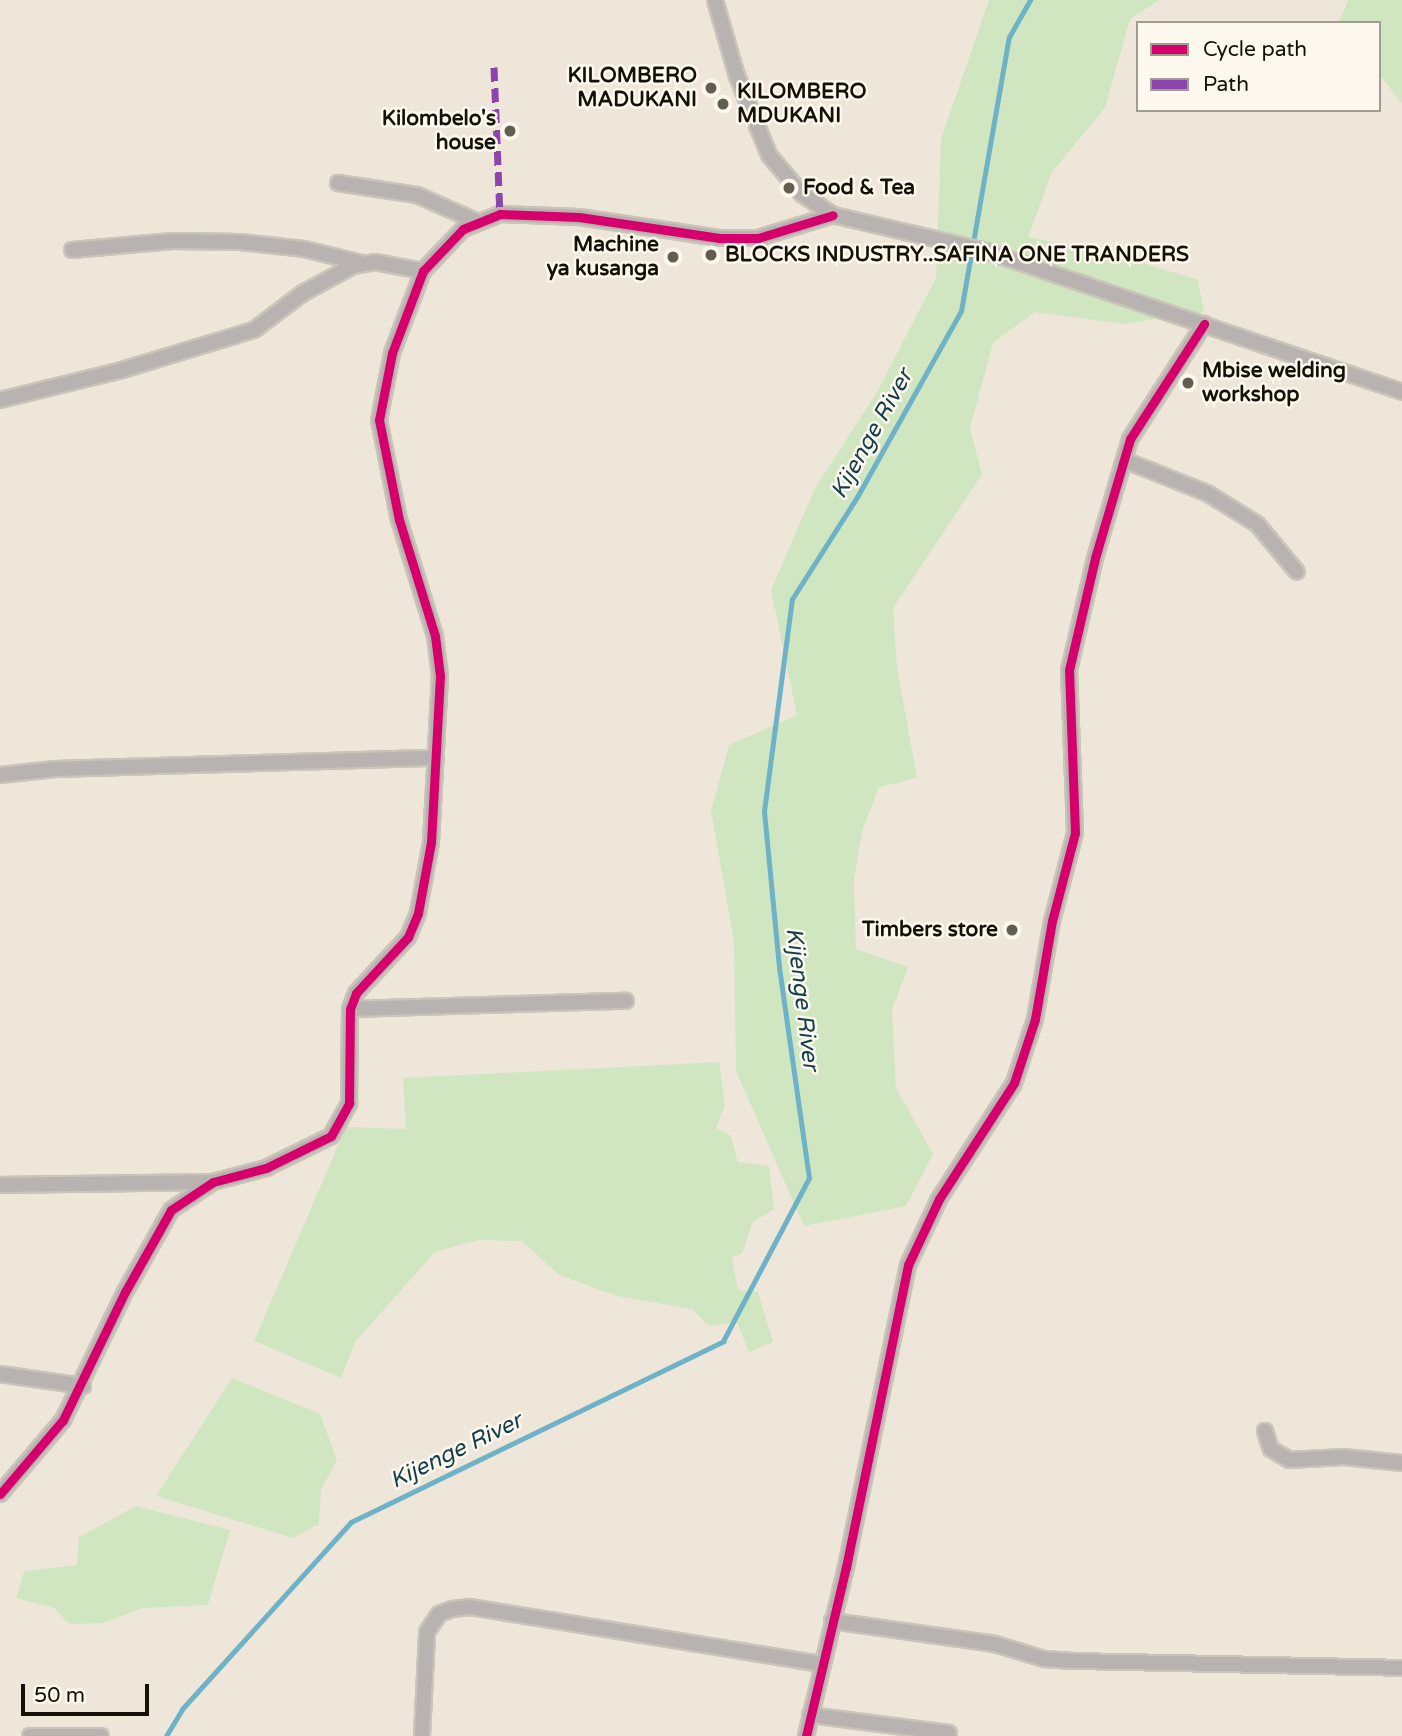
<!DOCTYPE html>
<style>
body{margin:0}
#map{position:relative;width:1402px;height:1736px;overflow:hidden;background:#eee7d9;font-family:"Varela Round",sans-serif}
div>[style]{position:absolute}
.green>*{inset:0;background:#d0e6c1}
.stream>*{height:5px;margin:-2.5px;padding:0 2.5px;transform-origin:2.5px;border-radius:2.5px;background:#6db2c7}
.roads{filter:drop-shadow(2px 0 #cac4b9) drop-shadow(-2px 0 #cac4b9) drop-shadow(0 2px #cac4b9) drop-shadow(0 -2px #cac4b9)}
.street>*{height:14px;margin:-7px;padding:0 7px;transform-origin:7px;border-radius:7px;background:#b8b3b0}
.quiet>*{height:7px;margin-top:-3.5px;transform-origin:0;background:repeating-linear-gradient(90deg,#8e44ad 0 14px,transparent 0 21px)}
.cycleway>*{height:9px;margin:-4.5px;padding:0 4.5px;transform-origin:4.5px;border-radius:4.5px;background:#d6006c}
.dots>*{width:19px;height:19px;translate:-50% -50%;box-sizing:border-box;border:4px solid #fdf8ee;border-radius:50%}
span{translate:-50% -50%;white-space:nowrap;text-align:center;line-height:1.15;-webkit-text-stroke:5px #fdf8ee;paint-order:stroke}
.poi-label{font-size:21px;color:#161108;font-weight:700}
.right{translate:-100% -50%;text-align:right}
.left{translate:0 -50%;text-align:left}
.water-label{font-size:23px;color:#113d4c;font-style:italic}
.legend{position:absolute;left:1136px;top:21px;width:245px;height:91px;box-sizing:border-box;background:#fdf8ee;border:2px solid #a19c92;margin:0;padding:9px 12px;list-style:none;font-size:21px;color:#161108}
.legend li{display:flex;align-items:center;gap:14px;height:35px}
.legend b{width:35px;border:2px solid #a19c92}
.scale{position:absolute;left:21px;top:1684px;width:128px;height:32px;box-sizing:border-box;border:4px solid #161108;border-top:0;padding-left:9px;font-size:21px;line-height:24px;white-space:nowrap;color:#161108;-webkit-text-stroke:5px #fdf8ee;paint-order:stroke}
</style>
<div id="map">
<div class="green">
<div style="clip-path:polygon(989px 0,1159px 0,1130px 19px,1105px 108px,1052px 172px,1028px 237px,1114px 254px,1198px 280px,1204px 312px,1123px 324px,1035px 312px,993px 343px,970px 428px,982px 474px,893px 608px,897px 667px,917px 778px,879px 787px,863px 828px,854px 879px,856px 949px,908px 967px,892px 1010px,896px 1088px,933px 1154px,906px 1206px,804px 1226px,736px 1071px,734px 941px,711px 811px,729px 745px,797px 715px,771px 590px,815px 488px,877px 392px,936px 278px,941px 139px)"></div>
<div style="clip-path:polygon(1348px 0,1402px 0,1402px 104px,1379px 74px,1379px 23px,1339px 22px)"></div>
<div style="clip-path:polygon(719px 1062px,725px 1105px,716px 1128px,731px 1136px,738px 1162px,769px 1166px,774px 1209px,753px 1222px,742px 1253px,732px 1258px,738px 1290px,758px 1292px,773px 1342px,749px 1352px,737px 1322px,709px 1326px,692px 1309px,617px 1296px,559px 1275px,522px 1241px,478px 1240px,435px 1252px,356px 1341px,341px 1378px,254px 1341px,346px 1127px,406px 1129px,403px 1078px)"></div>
<div style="clip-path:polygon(232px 1378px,320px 1414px,337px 1460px,321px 1490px,319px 1524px,293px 1538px,156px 1496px)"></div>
<div style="clip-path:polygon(136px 1506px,230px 1530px,208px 1605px,143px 1608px,102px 1623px,69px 1624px,54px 1608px,16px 1598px,24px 1571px,77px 1565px,79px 1537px)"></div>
</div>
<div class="stream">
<div style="left:166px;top:1736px;width:31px;rotate:-59deg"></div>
<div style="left:182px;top:1709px;width:252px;rotate:-47.9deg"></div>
<div style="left:351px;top:1522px;width:414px;rotate:-25.9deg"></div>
<div style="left:723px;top:1341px;width:184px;rotate:-62.2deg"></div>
<div style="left:809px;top:1178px;width:213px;rotate:-98.1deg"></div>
<div style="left:779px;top:967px;width:157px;rotate:-95.5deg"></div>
<div style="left:764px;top:811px;width:214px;rotate:-82.5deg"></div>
<div style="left:792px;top:599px;width:121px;rotate:-57.5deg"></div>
<div style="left:857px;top:497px;width:213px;rotate:-60.8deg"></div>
<div style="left:961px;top:311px;width:278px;rotate:-80.1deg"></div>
<div style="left:1009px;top:37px;width:43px;rotate:-60.4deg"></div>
</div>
<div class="roads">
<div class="street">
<div style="left:715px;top:0;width:79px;rotate:73.9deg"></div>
<div style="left:737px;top:76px;width:85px;rotate:67.9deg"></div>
<div style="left:769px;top:155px;width:51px;rotate:49.8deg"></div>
<div style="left:802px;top:194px;width:37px;rotate:34deg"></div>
<div style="left:833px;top:215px;width:157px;rotate:13.2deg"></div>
<div style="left:986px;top:251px;width:439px;rotate:18.7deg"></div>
<div style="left:338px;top:183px;width:80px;rotate:8.6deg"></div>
<div style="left:417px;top:195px;width:64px;rotate:23.8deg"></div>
<div style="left:72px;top:250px;width:101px;rotate:-5.1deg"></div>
<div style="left:173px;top:241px;width:67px;rotate:0.9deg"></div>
<div style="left:240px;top:242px;width:64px;rotate:6.2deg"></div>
<div style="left:304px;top:249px;width:59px;rotate:13.8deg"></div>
<div style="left:0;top:400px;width:126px;rotate:-13.8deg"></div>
<div style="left:122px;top:370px;width:138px;rotate:-16.9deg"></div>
<div style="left:254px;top:330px;width:61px;rotate:-37.1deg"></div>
<div style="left:303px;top:293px;width:57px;rotate:-28.4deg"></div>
<div style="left:353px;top:266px;width:22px;rotate:-10deg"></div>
<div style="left:375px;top:262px;width:49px;rotate:10.6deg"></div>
<div style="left:1124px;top:460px;width:89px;rotate:21.7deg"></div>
<div style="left:1207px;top:493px;width:59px;rotate:31.8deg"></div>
<div style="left:1257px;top:524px;width:62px;rotate:50.2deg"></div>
<div style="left:0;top:775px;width:55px;rotate:-6.2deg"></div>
<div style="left:55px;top:769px;width:381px;rotate:-1.7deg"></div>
<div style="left:350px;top:1009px;width:276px;rotate:-1.7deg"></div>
<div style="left:0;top:1185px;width:208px;rotate:-0.8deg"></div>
<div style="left:0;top:1374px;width:84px;rotate:8.2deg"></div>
<div style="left:1265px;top:1431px;width:19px;rotate:72deg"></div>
<div style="left:1271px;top:1449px;width:21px;rotate:31deg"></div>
<div style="left:1289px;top:1460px;width:54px;rotate:-3.2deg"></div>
<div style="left:1343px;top:1457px;width:59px;rotate:5.8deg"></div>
<div style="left:0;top:1494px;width:97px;rotate:-49.6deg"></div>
<div style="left:63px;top:1420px;width:142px;rotate:-64.2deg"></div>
<div style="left:125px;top:1292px;width:94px;rotate:-60.7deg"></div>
<div style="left:171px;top:1210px;width:50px;rotate:-33.7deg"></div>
<div style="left:213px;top:1182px;width:55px;rotate:-14.8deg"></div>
<div style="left:266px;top:1168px;width:72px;rotate:-26.2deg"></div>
<div style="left:331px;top:1136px;width:38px;rotate:-61deg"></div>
<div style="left:349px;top:1103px;width:94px;rotate:-89.4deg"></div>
<div style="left:350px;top:1009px;width:17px;rotate:-69deg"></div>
<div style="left:356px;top:993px;width:76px;rotate:-47.1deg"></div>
<div style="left:408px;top:937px;width:26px;rotate:-67deg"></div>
<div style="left:418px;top:913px;width:72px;rotate:-79.6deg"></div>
<div style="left:431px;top:842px;width:166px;rotate:-86.9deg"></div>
<div style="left:440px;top:676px;width:40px;rotate:-97.1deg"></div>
<div style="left:435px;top:636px;width:121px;rotate:-107.2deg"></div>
<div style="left:399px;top:520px;width:102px;rotate:-101.3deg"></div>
<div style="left:379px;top:420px;width:68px;rotate:-79deg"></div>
<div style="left:392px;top:353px;width:88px;rotate:-69.3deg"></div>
<div style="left:423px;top:271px;width:58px;rotate:-46.4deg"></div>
<div style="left:463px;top:229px;width:40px;rotate:-22deg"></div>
<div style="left:500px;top:214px;width:79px;rotate:2.2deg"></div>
<div style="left:579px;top:217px;width:142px;rotate:8.5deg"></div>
<div style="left:719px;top:238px;width:39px"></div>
<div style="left:758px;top:238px;width:78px;rotate:-17deg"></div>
<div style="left:832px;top:1621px;width:165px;rotate:8deg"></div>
<div style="left:995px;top:1644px;width:51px;rotate:17deg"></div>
<div style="left:1044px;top:1659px;width:30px;rotate:4deg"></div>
<div style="left:1074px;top:1661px;width:328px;rotate:1.2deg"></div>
<div style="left:810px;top:1715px;width:140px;rotate:7.4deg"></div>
<div style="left:30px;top:1736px;width:71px"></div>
<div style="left:422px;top:1736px;width:104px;rotate:-87.2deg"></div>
<div style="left:427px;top:1632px;width:22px;rotate:-56deg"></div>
<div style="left:439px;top:1614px;width:14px;rotate:-21deg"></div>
<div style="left:452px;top:1609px;width:18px;rotate:-6deg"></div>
<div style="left:470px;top:1607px;width:356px;rotate:9.2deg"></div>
<div style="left:806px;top:1736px;width:174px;rotate:-76.7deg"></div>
<div style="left:846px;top:1567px;width:308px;rotate:-78.4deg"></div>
<div style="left:908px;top:1265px;width:73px;rotate:-64.8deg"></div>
<div style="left:939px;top:1199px;width:138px;rotate:-57.1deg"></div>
<div style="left:1014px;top:1083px;width:67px;rotate:-71.8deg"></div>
<div style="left:1035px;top:1019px;width:99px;rotate:-80.2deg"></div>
<div style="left:1052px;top:921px;width:91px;rotate:-75.4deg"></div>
<div style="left:1075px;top:833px;width:163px;rotate:-92.1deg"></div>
<div style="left:1069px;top:670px;width:115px;rotate:-76.9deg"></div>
<div style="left:1095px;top:558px;width:124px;rotate:-73.6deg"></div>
<div style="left:1130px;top:439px;width:137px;rotate:-57.2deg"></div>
</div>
</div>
<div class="quiet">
<div style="left:494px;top:67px;width:147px;rotate:87.7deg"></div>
</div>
<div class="cycleway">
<div style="left:0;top:1494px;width:97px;rotate:-49.6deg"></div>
<div style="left:63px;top:1420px;width:142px;rotate:-64.2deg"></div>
<div style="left:125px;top:1292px;width:94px;rotate:-60.7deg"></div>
<div style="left:171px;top:1210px;width:50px;rotate:-33.7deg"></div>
<div style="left:213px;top:1182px;width:55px;rotate:-14.8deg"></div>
<div style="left:266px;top:1168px;width:72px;rotate:-26.2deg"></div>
<div style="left:331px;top:1136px;width:38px;rotate:-61deg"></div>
<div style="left:349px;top:1103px;width:94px;rotate:-89.4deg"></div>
<div style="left:350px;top:1009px;width:17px;rotate:-69deg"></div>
<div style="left:356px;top:993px;width:76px;rotate:-47.1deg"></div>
<div style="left:408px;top:937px;width:26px;rotate:-67deg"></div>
<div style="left:418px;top:913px;width:72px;rotate:-79.6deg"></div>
<div style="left:431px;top:842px;width:166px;rotate:-86.9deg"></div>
<div style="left:440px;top:676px;width:40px;rotate:-97.1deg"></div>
<div style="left:435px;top:636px;width:121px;rotate:-107.2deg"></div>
<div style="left:399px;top:520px;width:102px;rotate:-101.3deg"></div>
<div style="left:379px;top:420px;width:68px;rotate:-79deg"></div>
<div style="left:392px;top:353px;width:88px;rotate:-69.3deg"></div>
<div style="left:423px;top:271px;width:58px;rotate:-46.4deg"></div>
<div style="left:463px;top:229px;width:40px;rotate:-22deg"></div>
<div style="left:500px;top:214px;width:79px;rotate:2.2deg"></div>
<div style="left:579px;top:217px;width:142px;rotate:8.5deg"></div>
<div style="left:719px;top:238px;width:39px"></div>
<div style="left:758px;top:238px;width:78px;rotate:-17deg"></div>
<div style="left:806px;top:1736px;width:174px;rotate:-76.7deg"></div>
<div style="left:846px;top:1567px;width:308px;rotate:-78.4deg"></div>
<div style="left:908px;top:1265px;width:73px;rotate:-64.8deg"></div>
<div style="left:939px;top:1199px;width:138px;rotate:-57.1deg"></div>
<div style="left:1014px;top:1083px;width:67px;rotate:-71.8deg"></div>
<div style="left:1035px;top:1019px;width:99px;rotate:-80.2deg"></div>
<div style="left:1052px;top:921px;width:91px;rotate:-75.4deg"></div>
<div style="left:1075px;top:833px;width:163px;rotate:-92.1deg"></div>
<div style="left:1069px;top:670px;width:115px;rotate:-76.9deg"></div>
<div style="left:1095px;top:558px;width:124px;rotate:-73.6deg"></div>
<div style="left:1130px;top:439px;width:137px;rotate:-57.2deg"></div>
</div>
<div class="dots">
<div style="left:711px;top:88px;background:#625c51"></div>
<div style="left:723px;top:104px;background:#625c51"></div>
<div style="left:510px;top:131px;background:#625c51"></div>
<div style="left:789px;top:188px;background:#625c51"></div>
<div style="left:711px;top:255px;background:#625c51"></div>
<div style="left:673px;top:257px;background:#625c51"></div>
<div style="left:1188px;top:383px;background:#625c51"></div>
<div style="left:1012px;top:930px;background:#625c51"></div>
</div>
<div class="poi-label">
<span class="right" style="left:697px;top:88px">KILOMBERO<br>MADUKANI</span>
<span class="left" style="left:737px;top:104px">KILOMBERO<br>MDUKANI</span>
<span class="right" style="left:496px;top:131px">Kilombelo's<br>house</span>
<span class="left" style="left:803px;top:188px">Food &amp; Tea</span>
<span class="right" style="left:659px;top:257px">Machine<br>ya kusanga</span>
<span class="left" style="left:725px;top:255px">BLOCKS INDUSTRY..SAFINA ONE TRANDERS</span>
<span class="left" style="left:1202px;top:383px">Mbise welding<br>workshop</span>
<span class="right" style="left:998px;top:930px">Timbers store</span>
</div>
<div class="water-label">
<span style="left:872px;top:434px;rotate:-61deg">Kijenge River</span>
<span style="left:802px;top:999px;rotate:83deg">Kijenge River</span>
<span style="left:456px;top:1451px;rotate:-26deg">Kijenge River</span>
</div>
<ul class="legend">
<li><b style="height:9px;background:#d6006c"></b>Cycle path</li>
<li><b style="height:9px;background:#8e44ad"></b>Path</li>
</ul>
<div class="scale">50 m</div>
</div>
